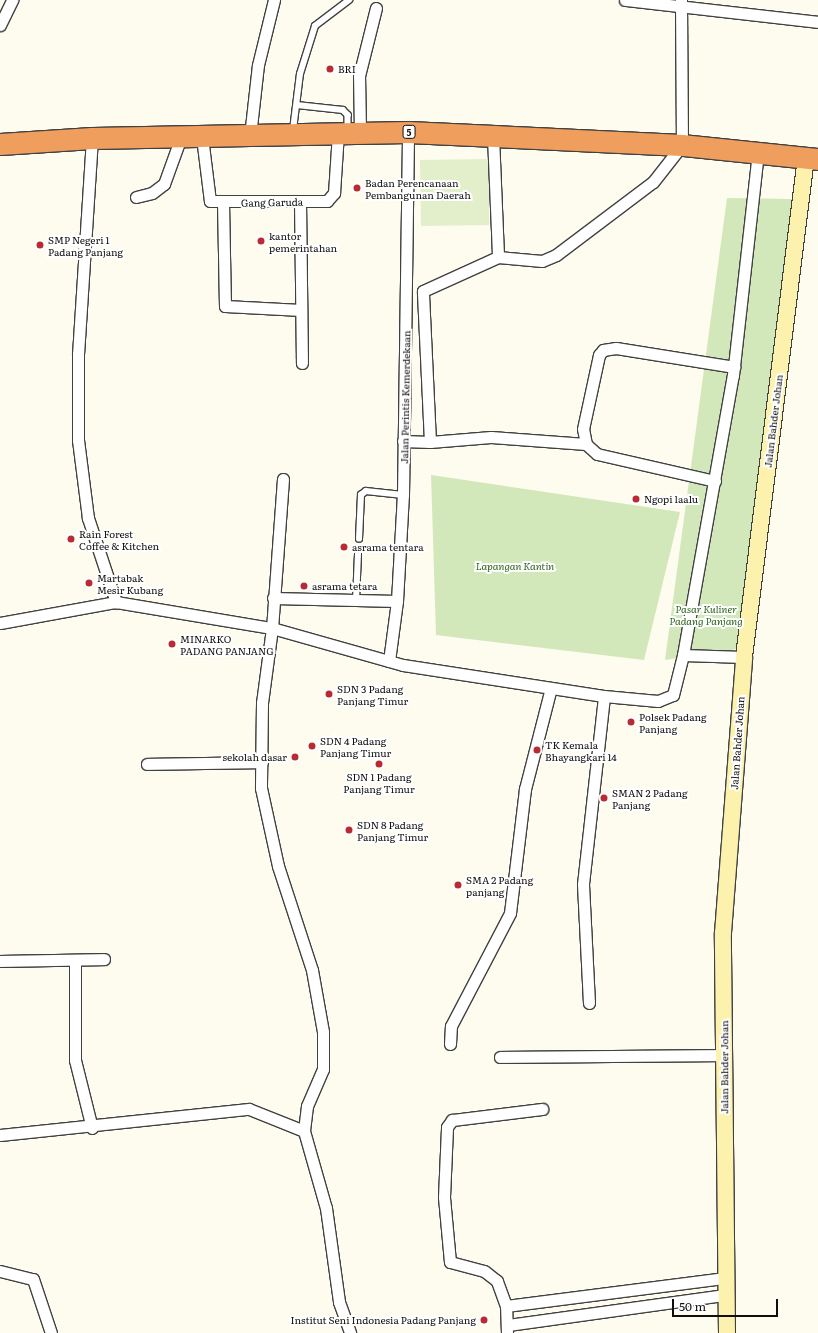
<!DOCTYPE html>
<style>
body{margin:0}
#map{position:relative;width:818px;height:1333px;overflow:hidden;background:#fefbef;font-family:Literata,serif}
div>[style]{position:absolute}
.green>*{inset:0;background:#d2e8ba}
.pitch>*{inset:0;background:#e3efcb}
.roads{filter:drop-shadow(1px 0 #414141) drop-shadow(-1px 0 #414141) drop-shadow(0 1px #414141) drop-shadow(0 -1px #414141)}
.lane>*{height:5.5px;margin:-2.75px;padding:0 2.75px;transform-origin:2.75px;border-radius:2.75px;background:#fff}
.street>*{height:11px;margin:-5.5px;padding:0 5.5px;transform-origin:5.5px;border-radius:5.5px;background:#fff}
.secondary>*{height:16px;margin:-8px;padding:0 8px;transform-origin:8px;border-radius:8px;background:#fcf2ad}
.highway>*{height:21px;margin:-10.5px;padding:0 10.5px;transform-origin:10.5px;border-radius:10.5px;background:#ef9e5d}
.dots>*{width:11px;height:11px;translate:-50% -50%;box-sizing:border-box;border:2px solid #fff;border-radius:50%}
span{translate:-50% -50%;white-space:nowrap;text-align:center;line-height:1.15;-webkit-text-stroke:4px #fff;paint-order:stroke}
.shield-label span{padding:1px 3px;background:#fff;border:1px solid;border-radius:3px;-webkit-text-stroke-width:0}
.shield-label{font-size:9px;color:#0e0e0e;font-weight:700}
.poi-label{font-size:10px;color:#0e0e0e}
.left{translate:0 -50%;text-align:left}
.right{translate:-100% -50%;text-align:right}
.street-label{font-size:10px;color:#0e0e0e}
.park-label{font-size:10px;color:#2f6320;font-style:italic}
.scale{position:absolute;left:672px;top:1299px;width:106px;height:18px;box-sizing:border-box;border:2px solid #0e0e0e;border-top:0;padding-left:5px;font-size:12px;line-height:14px;white-space:nowrap;color:#0e0e0e;-webkit-text-stroke:3px #fff;paint-order:stroke}
</style>
<div id="map">
<div class="green">
<div style="clip-path:polygon(727px 198px,793px 199px,737px 649px,665px 660px)"></div>
<div style="clip-path:polygon(431px 475px,680px 512px,644px 660px,436px 635px)"></div>
</div>
<div class="pitch">
<div style="clip-path:polygon(489px 159px,489px 225px,421px 226px,420px 160px)"></div>
</div>
<div class="roads">
<div class="lane">
<div style="left:297px;top:105px;width:46px;rotate:6.2deg"></div>
<div style="left:343px;top:110px;width:7px;rotate:45deg"></div>
<div style="left:348px;top:115px;width:14px;rotate:90deg"></div>
<div style="left:293px;top:130px;width:56px;rotate:-82.9deg"></div>
<div style="left:300px;top:74px;width:50px;rotate:-72.6deg"></div>
<div style="left:315px;top:26px;width:43px;rotate:-37.4deg"></div>
<div style="left:359px;top:539px;width:44px;rotate:-87.4deg"></div>
<div style="left:361px;top:495px;width:6px;rotate:-39deg"></div>
<div style="left:366px;top:491px;width:37px;rotate:6deg"></div>
<div style="left:356px;top:600px;width:46px;rotate:-87.5deg"></div>
</div>
<div class="street">
<div style="left:625px;top:0;width:194px;rotate:6.5deg"></div>
<div style="left:0;top:25px;width:28px;rotate:-64deg"></div>
<div style="left:360px;top:131px;width:55px;rotate:-91deg"></div>
<div style="left:359px;top:76px;width:70px;rotate:-76deg"></div>
<div style="left:250px;top:136px;width:71px;rotate:-83.6deg"></div>
<div style="left:258px;top:65px;width:67px;rotate:-76.2deg"></div>
<div style="left:493px;top:136px;width:121px;rotate:87.6deg"></div>
<div style="left:202px;top:137px;width:64px;rotate:82.9deg"></div>
<div style="left:210px;top:201px;width:117px"></div>
<div style="left:327px;top:201px;width:11px;rotate:-49deg"></div>
<div style="left:334px;top:193px;width:61px;rotate:-86.2deg"></div>
<div style="left:92px;top:138px;width:216px;rotate:93.7deg"></div>
<div style="left:78px;top:354px;width:86px;rotate:90deg"></div>
<div style="left:78px;top:440px;width:79px;rotate:82.7deg"></div>
<div style="left:88px;top:518px;width:89px;rotate:71.6deg"></div>
<div style="left:136px;top:197px;width:16px;rotate:-14deg"></div>
<div style="left:152px;top:193px;width:15px;rotate:-37deg"></div>
<div style="left:164px;top:184px;width:50px;rotate:-70.1deg"></div>
<div style="left:300px;top:201px;width:162px;rotate:89.3deg"></div>
<div style="left:223px;top:202px;width:104px;rotate:88.9deg"></div>
<div style="left:225px;top:306px;width:76px;rotate:3deg"></div>
<div style="left:403px;top:441px;width:27px;rotate:2deg"></div>
<div style="left:430px;top:442px;width:151px;rotate:-92.7deg"></div>
<div style="left:423px;top:291px;width:82px;rotate:-24.4deg"></div>
<div style="left:498px;top:257px;width:44px;rotate:5.2deg"></div>
<div style="left:542px;top:261px;width:15px;rotate:-23deg"></div>
<div style="left:556px;top:255px;width:121px;rotate:-37deg"></div>
<div style="left:653px;top:182px;width:47px;rotate:-51.9deg"></div>
<div style="left:682px;top:145px;width:145px;rotate:-90.4deg"></div>
<div style="left:430px;top:442px;width:61px;rotate:-4.7deg"></div>
<div style="left:491px;top:437px;width:95px;rotate:4.2deg"></div>
<div style="left:283px;top:479px;width:149px;rotate:94.2deg"></div>
<div style="left:272px;top:628px;width:76px;rotate:97.6deg"></div>
<div style="left:262px;top:703px;width:85px;rotate:90.7deg"></div>
<div style="left:261px;top:788px;width:80px;rotate:77.7deg"></div>
<div style="left:278px;top:866px;width:109px;rotate:71.9deg"></div>
<div style="left:312px;top:970px;width:63px;rotate:79.9deg"></div>
<div style="left:323px;top:1032px;width:37px;rotate:90deg"></div>
<div style="left:323px;top:1069px;width:40px;rotate:113.4deg"></div>
<div style="left:307px;top:1106px;width:25px;rotate:97deg"></div>
<div style="left:715px;top:481px;width:121px;rotate:-167.1deg"></div>
<div style="left:597px;top:454px;width:15px;rotate:-138deg"></div>
<div style="left:586px;top:444px;width:15px;rotate:-101deg"></div>
<div style="left:583px;top:429px;width:76px;rotate:-77.8deg"></div>
<div style="left:599px;top:355px;width:6px;rotate:-51deg"></div>
<div style="left:603px;top:350px;width:13px;rotate:-9deg"></div>
<div style="left:616px;top:348px;width:120px;rotate:9.1deg"></div>
<div style="left:273px;top:598px;width:124px;rotate:1.4deg"></div>
<div style="left:0;top:623px;width:118px;rotate:-10.3deg"></div>
<div style="left:116px;top:602px;width:158px;rotate:9.5deg"></div>
<div style="left:272px;top:628px;width:136px;rotate:15.8deg"></div>
<div style="left:403px;top:665px;width:203px;rotate:8.8deg"></div>
<div style="left:604px;top:696px;width:54px;rotate:5.3deg"></div>
<div style="left:658px;top:701px;width:16px;rotate:-22deg"></div>
<div style="left:673px;top:695px;width:41px;rotate:-76deg"></div>
<div style="left:683px;top:655px;width:284px;rotate:-79.9deg"></div>
<div style="left:733px;top:375px;width:224px;rotate:-83.6deg"></div>
<div style="left:683px;top:655px;width:61px;rotate:1.9deg"></div>
<div style="left:389px;top:661px;width:61px;rotate:-82.4deg"></div>
<div style="left:397px;top:601px;width:106px;rotate:-86.8deg"></div>
<div style="left:403px;top:495px;width:363px;rotate:-89.2deg"></div>
<div style="left:147px;top:764px;width:115px;rotate:-1deg"></div>
<div style="left:0;top:961px;width:104px;rotate:-1.1deg"></div>
<div style="left:75px;top:961px;width:99px;rotate:90deg"></div>
<div style="left:75px;top:1060px;width:70px;rotate:76deg"></div>
<div style="left:589px;top:1003px;width:119px;rotate:-92.9deg"></div>
<div style="left:583px;top:884px;width:189px;rotate:-83.6deg"></div>
<div style="left:450px;top:1044px;width:18px;rotate:-87deg"></div>
<div style="left:451px;top:1026px;width:127px;rotate:-62.4deg"></div>
<div style="left:510px;top:913px;width:125px;rotate:-83.1deg"></div>
<div style="left:525px;top:789px;width:104px;rotate:-75.6deg"></div>
<div style="left:500px;top:1057px;width:224px;rotate:-0.5deg"></div>
<div style="left:0;top:1135px;width:250px;rotate:-6deg"></div>
<div style="left:249px;top:1109px;width:59px;rotate:21.8deg"></div>
<div style="left:304px;top:1131px;width:80px;rotate:74.1deg"></div>
<div style="left:326px;top:1208px;width:95px;rotate:82.1deg"></div>
<div style="left:339px;top:1302px;width:33px;rotate:70deg"></div>
<div style="left:0;top:1271px;width:34px;rotate:14deg"></div>
<div style="left:33px;top:1279px;width:57px;rotate:71.6deg"></div>
<div style="left:506px;top:1306px;width:221px;rotate:-7.3deg"></div>
<div style="left:508px;top:1325px;width:219px;rotate:-7.9deg"></div>
<div style="left:507px;top:1333px;width:27px;rotate:-92deg"></div>
<div style="left:506px;top:1306px;width:27px;rotate:-110deg"></div>
<div style="left:497px;top:1281px;width:16px;rotate:-142deg"></div>
<div style="left:484px;top:1271px;width:35px;rotate:-165deg"></div>
<div style="left:450px;top:1262px;width:65px;rotate:-95.3deg"></div>
<div style="left:444px;top:1197px;width:70px;rotate:-87.5deg"></div>
<div style="left:447px;top:1127px;width:9px;rotate:-54deg"></div>
<div style="left:452px;top:1120px;width:91px;rotate:-7deg"></div>
</div>
<div class="secondary">
<div style="left:727px;top:1333px;width:400px;rotate:-90.6deg"></div>
<div style="left:723px;top:933px;width:277px;rotate:-85.6deg"></div>
<div style="left:744px;top:657px;width:504px;rotate:-82.93deg"></div>
</div>
<div class="highway">
<div style="left:0;top:144px;width:92px;rotate:-3.7deg"></div>
<div style="left:92px;top:138px;width:316px;rotate:-1.1deg"></div>
<div style="left:408px;top:132px;width:274px;rotate:2.7deg"></div>
<div style="left:682px;top:145px;width:137px;rotate:5.9deg"></div>
</div>
</div>
<div class="dots">
<div style="left:330px;top:69px;background:#b92b33"></div>
<div style="left:357px;top:188px;background:#b92b33"></div>
<div style="left:261px;top:241px;background:#b92b33"></div>
<div style="left:40px;top:245px;background:#b92b33"></div>
<div style="left:636px;top:499px;background:#b92b33"></div>
<div style="left:71px;top:539px;background:#b92b33"></div>
<div style="left:344px;top:547px;background:#b92b33"></div>
<div style="left:89px;top:583px;background:#b92b33"></div>
<div style="left:304px;top:586px;background:#b92b33"></div>
<div style="left:172px;top:644px;background:#b92b33"></div>
<div style="left:329px;top:694px;background:#b92b33"></div>
<div style="left:631px;top:722px;background:#b92b33"></div>
<div style="left:312px;top:746px;background:#b92b33"></div>
<div style="left:537px;top:750px;background:#b92b33"></div>
<div style="left:295px;top:757px;background:#b92b33"></div>
<div style="left:379px;top:764px;background:#b92b33"></div>
<div style="left:604px;top:798px;background:#b92b33"></div>
<div style="left:349px;top:830px;background:#b92b33"></div>
<div style="left:458px;top:885px;background:#b92b33"></div>
<div style="left:484px;top:1320px;background:#b92b33"></div>
</div>
<div class="shield-label">
<span style="left:409px;top:132px">5</span>
</div>
<div class="poi-label">
<span class="left" style="left:338px;top:69px">BRI</span>
<span class="left" style="left:365px;top:188px">Badan Perencanaan<br>Pembangunan Daerah</span>
<span class="left" style="left:269px;top:241px">kantor<br>pemerintahan</span>
<span class="left" style="left:48px;top:245px">SMP Negeri 1<br>Padang Panjang</span>
<span class="left" style="left:644px;top:499px">Ngopi laalu</span>
<span class="left" style="left:79px;top:539px">Rain Forest<br>Coffee &amp; Kitchen</span>
<span class="left" style="left:352px;top:547px">asrama tentara</span>
<span class="left" style="left:97px;top:583px">Martabak<br>Mesir Kubang</span>
<span class="left" style="left:312px;top:586px">asrama tetara</span>
<span class="left" style="left:180px;top:644px">MINARKO<br>PADANG PANJANG</span>
<span class="left" style="left:337px;top:694px">SDN 3 Padang<br>Panjang Timur</span>
<span class="left" style="left:639px;top:722px">Polsek Padang<br>Panjang</span>
<span class="left" style="left:320px;top:746px">SDN 4 Padang<br>Panjang Timur</span>
<span class="left" style="left:545px;top:750px">TK Kemala<br>Bhayangkari 14</span>
<span class="right" style="left:287px;top:757px">sekolah dasar</span>
<span style="left:379px;top:782px">SDN 1 Padang<br>Panjang Timur</span>
<span class="left" style="left:612px;top:798px">SMAN 2 Padang<br>Panjang</span>
<span class="left" style="left:357px;top:830px">SDN 8 Padang<br>Panjang Timur</span>
<span class="left" style="left:466px;top:885px">SMA 2 Padang<br>panjang</span>
<span class="right" style="left:476px;top:1320px">Institut Seni Indonesia Padang Panjang</span>
</div>
<div class="street-label">
<span style="left:272px;top:202px;rotate:-1deg">Gang Garuda</span>
<span style="left:405px;top:397px;rotate:-89deg">Jalan Perintis Kemerdekaan</span>
<span style="left:773px;top:421px;rotate:-83deg">Jalan Bahder Johan</span>
<span style="left:737px;top:743px;rotate:-86deg">Jalan Bahder Johan</span>
<span style="left:724px;top:1067px;rotate:-90deg">Jalan Bahder Johan</span>
</div>
<div class="park-label">
<span style="left:515px;top:566px">Lapangan Kantin</span>
<span style="left:706px;top:614px">Pasar Kuliner<br>Padang Panjang</span>
</div>
<div class="scale">50 m</div>
</div>
